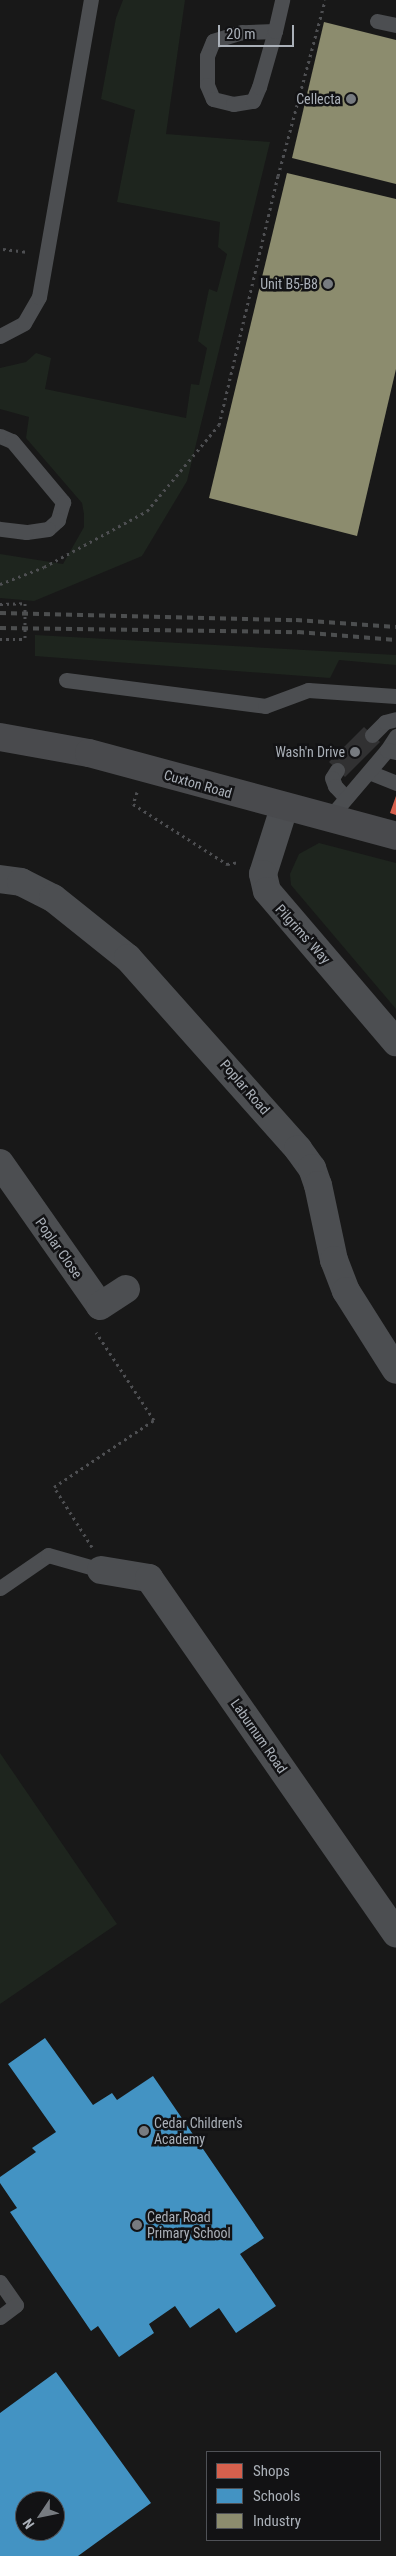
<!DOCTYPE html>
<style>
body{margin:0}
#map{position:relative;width:396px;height:2556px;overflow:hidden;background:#181818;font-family:"Roboto Condensed",sans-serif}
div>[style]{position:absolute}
.green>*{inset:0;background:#1e251e}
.shops>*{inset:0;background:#d6604d}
.schools>*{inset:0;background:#4393c3}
.industry>*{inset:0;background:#8c8c6e}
.building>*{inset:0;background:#313132}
.path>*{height:3px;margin-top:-1.5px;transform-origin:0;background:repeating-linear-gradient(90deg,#4e4f52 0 2.5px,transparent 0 6.5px)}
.lane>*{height:15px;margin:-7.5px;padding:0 7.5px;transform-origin:7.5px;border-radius:7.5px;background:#4c4e51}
.street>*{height:28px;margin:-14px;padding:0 14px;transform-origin:14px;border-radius:14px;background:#4c4e51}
.primary>*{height:28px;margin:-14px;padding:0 14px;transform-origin:14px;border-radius:14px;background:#494a4d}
.rail>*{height:4px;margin-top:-2px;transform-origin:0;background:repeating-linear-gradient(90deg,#4c4e4f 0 6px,transparent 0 11px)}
.path-bridge>*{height:3px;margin-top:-1.5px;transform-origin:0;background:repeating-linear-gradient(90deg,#4e4f52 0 2.5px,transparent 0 6.5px)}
.dots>*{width:14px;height:14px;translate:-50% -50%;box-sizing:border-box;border:2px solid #121214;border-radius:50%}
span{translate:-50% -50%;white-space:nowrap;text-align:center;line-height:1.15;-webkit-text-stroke:5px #121214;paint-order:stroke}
.poi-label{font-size:14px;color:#aab0b8}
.right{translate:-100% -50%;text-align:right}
.left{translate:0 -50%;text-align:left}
.street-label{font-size:14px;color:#aab0b8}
.legend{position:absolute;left:206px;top:2451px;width:175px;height:90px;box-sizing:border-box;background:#121214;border:1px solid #4f5156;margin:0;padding:6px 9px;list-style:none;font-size:15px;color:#aab0b8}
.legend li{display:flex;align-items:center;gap:10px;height:25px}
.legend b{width:25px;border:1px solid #4f5156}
.north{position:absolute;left:15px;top:2491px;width:50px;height:50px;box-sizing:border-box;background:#121214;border:1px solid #4f5156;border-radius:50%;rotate:236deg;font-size:14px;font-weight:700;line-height:20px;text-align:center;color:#aab0b8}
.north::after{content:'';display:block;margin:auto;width:18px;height:22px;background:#777b80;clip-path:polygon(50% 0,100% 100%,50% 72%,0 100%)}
.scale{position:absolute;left:218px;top:25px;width:76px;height:22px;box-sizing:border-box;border:2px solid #aab0b8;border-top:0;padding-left:6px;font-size:15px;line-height:18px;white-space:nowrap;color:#aab0b8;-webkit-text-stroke:4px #121214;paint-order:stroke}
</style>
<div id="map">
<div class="green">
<div style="clip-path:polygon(123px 0,185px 0,166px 134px,270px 142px,187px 481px,142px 556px,34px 601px,0 598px,0 554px,63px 564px,84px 527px,84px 514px,82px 503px,26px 438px,29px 417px,0 409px,0 368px,26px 362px,36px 353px,51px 358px,45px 389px,186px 418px,191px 384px,199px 385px,207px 348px,198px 341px,209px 289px,217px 292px,227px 254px,218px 247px,220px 222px,117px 202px,135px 110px,101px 99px,116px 18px)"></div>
<div style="clip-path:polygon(35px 635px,396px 655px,396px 665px,339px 660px,330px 678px,35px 656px)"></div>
<div style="clip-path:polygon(319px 843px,396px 863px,396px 1009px,291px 885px,290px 874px,299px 854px)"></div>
<div style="clip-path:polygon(0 1753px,117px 1924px,0 2004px)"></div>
</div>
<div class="shops">
<div style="clip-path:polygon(396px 796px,396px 815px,390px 813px)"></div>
</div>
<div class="schools">
<div style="clip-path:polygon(45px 2038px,93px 2105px,112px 2093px,117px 2100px,153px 2076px,264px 2238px,240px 2254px,276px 2306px,236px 2333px,219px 2308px,190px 2328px,175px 2306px,149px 2324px,154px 2333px,119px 2357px,98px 2326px,91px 2331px,10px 2212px,17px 2208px,0 2183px,0 2177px,36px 2152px,32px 2148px,56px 2132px,8px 2064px)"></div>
<div style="clip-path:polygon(evenodd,56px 2372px,151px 2503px,78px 2556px,0 2556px,0 2413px,56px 2372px,25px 2501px,55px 2501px,55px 2531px,25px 2531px,25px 2501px)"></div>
</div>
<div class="industry">
<div style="clip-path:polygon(324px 22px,396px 40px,396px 184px,292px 158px)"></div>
<div style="clip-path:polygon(287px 173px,396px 199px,396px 369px,357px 536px,209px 498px)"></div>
</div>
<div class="building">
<div style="clip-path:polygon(364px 727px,380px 742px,345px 777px,329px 762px)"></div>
</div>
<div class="path">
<div style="left:3px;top:249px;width:23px;rotate:7deg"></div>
<div style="left:0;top:584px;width:47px;rotate:-21.1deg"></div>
<div style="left:44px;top:567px;width:117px;rotate:-28.5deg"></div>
<div style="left:147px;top:511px;width:112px;rotate:-50.1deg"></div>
<div style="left:219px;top:425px;width:256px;rotate:-76.7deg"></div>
<div style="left:278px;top:176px;width:182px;rotate:-75deg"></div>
<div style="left:0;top:604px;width:25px;rotate:-2deg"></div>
<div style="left:0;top:639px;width:25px"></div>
<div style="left:137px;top:792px;width:13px;rotate:108deg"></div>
<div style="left:133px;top:804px;width:112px;rotate:32.6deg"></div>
<div style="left:227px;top:864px;width:12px;rotate:-9deg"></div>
<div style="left:92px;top:1547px;width:71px;rotate:-122.3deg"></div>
<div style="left:54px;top:1487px;width:120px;rotate:-33.8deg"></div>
<div style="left:154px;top:1420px;width:105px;rotate:-123.4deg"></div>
</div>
<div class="lane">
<div style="left:377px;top:21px;width:19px;rotate:12deg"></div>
<div style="left:275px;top:31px;width:33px;rotate:178deg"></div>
<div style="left:242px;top:32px;width:30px;rotate:163deg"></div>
<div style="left:213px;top:41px;width:16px;rotate:112deg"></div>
<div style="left:207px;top:56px;width:29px;rotate:90deg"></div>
<div style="left:207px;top:85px;width:15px;rotate:67deg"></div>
<div style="left:213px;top:99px;width:21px;rotate:14deg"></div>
<div style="left:233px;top:104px;width:20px;rotate:-9deg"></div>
<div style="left:253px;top:101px;width:15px;rotate:-67deg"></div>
<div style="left:259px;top:87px;width:58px;rotate:-74.1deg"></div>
<div style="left:275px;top:31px;width:32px;rotate:-77deg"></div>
<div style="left:0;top:336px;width:27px;rotate:-28deg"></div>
<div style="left:24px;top:323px;width:30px;rotate:-60deg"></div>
<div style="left:39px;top:297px;width:302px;rotate:-80.1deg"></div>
<div style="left:0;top:436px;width:13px;rotate:23deg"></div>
<div style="left:12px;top:441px;width:80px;rotate:50.1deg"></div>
<div style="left:63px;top:502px;width:19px;rotate:106deg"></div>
<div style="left:58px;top:520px;width:13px;rotate:138deg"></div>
<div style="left:48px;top:529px;width:22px;rotate:172deg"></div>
<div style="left:26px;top:532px;width:26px;rotate:-173deg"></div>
<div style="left:66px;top:680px;width:201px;rotate:7.4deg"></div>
<div style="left:265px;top:706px;width:46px;rotate:-20.4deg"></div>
<div style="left:308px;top:690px;width:88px;rotate:3.9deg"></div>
<div style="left:372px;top:735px;width:18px;rotate:-45deg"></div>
<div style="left:385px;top:722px;width:11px;rotate:-15deg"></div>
<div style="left:387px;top:750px;width:17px;rotate:-57deg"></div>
<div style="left:337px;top:770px;width:9px;rotate:122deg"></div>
<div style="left:332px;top:778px;width:9px;rotate:69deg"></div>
<div style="left:335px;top:786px;width:16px;rotate:47deg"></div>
<div style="left:369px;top:772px;width:29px;rotate:22deg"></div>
<div style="left:330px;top:817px;width:88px;rotate:-49.6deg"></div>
<div style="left:387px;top:750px;width:9px;rotate:13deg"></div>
<div style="left:0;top:1588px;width:58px;rotate:-34.5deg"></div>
<div style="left:48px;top:1555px;width:55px;rotate:15.8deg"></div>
<div style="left:0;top:2282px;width:28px;rotate:55deg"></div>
<div style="left:16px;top:2305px;width:20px;rotate:143deg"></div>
</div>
<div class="street">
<div style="left:284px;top:808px;width:69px;rotate:107.7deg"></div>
<div style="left:263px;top:874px;width:17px;rotate:77deg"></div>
<div style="left:267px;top:891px;width:199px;rotate:49.5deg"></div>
<div style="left:0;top:879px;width:21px;rotate:8deg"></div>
<div style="left:21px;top:882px;width:36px;rotate:27deg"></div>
<div style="left:53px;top:898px;width:96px;rotate:38.7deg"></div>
<div style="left:128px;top:958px;width:256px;rotate:48.3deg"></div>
<div style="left:298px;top:1149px;width:24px;rotate:54deg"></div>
<div style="left:312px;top:1168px;width:18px;rotate:71deg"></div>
<div style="left:318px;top:1185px;width:77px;rotate:78deg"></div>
<div style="left:334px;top:1260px;width:33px;rotate:69deg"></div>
<div style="left:346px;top:1291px;width:93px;rotate:57.7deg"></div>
<div style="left:0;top:1163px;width:174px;rotate:55deg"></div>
<div style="left:100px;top:1306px;width:31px;rotate:-33deg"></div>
<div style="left:101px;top:1570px;width:49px;rotate:9.5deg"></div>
<div style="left:149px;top:1578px;width:433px;rotate:55.2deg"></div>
</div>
<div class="primary">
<div style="left:0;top:737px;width:90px;rotate:10.2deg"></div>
<div style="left:89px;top:753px;width:318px;rotate:15.1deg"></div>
</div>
<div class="rail">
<div style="left:0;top:613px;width:296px;rotate:1.4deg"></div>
<div style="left:296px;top:620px;width:100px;rotate:4deg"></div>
<div style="left:0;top:628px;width:298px;rotate:0.8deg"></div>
<div style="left:298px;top:632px;width:98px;rotate:4.7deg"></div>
</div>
<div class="path-bridge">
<div style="left:25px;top:603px;width:36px;rotate:90deg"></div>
</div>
<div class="dots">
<div style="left:351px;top:99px;background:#777b80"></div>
<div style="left:328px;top:284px;background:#777b80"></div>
<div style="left:355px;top:752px;background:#777b80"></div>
<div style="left:144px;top:2131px;background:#777b80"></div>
<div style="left:137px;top:2225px;background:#777b80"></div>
</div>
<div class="poi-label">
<span class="right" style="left:341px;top:99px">Cellecta</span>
<span class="right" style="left:318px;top:284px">Unit B5-B8</span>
<span class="right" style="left:345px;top:752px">Wash'n Drive</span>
<span class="left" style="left:154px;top:2131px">Cedar Children's<br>Academy</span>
<span class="left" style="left:147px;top:2225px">Cedar Road<br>Primary School</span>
</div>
<div class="street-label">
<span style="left:198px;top:784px;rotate:16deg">Cuxton Road</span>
<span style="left:303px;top:934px;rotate:48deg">Pilgrims' Way</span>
<span style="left:245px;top:1087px;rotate:49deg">Poplar Road</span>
<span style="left:59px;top:1248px;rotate:55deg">Poplar Close</span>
<span style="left:259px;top:1736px;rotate:55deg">Laburnum Road</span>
</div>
<ul class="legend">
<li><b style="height:14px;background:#d6604d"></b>Shops</li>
<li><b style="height:14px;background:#4393c3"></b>Schools</li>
<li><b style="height:14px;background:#8c8c6e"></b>Industry</li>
</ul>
<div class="north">N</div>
<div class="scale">20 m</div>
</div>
